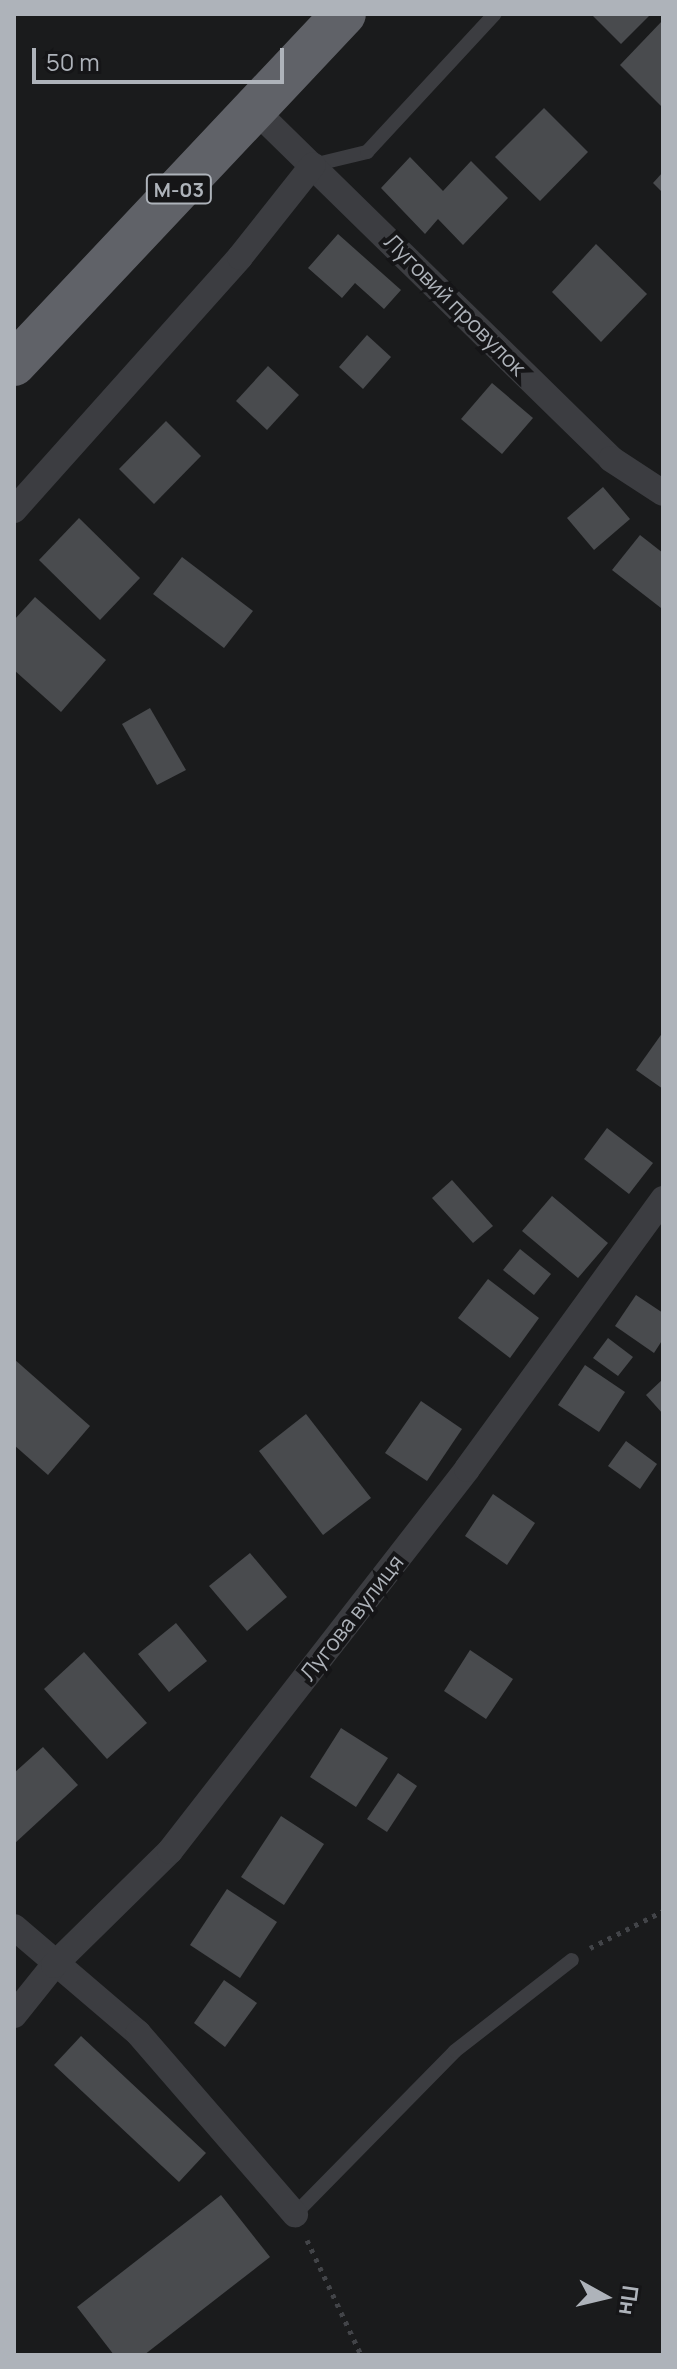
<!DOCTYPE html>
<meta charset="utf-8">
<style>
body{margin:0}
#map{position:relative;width:677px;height:2369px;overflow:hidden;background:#1a1b1c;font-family:Manrope,sans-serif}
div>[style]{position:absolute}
.building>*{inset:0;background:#494b4e}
.path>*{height:5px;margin-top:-2.5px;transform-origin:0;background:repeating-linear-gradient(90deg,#424448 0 4px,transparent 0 10px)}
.service>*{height:14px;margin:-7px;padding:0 7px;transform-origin:7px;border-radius:7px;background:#3c3d41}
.minor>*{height:26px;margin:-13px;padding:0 13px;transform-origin:13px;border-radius:13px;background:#3c3d41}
.trunk>*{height:44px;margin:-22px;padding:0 22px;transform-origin:22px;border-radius:22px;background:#606268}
span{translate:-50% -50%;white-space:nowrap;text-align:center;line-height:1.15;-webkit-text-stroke:8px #151517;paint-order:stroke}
.shield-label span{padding:2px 6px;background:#151517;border:2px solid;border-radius:6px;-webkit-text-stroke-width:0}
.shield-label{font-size:20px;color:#aeb3ba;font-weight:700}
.street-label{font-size:22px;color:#aeb3ba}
.frame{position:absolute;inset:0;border:16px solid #aeb3ba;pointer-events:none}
.north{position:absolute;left:565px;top:2257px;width:80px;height:80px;-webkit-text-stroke:6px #151517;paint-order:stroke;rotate:98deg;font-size:22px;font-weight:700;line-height:32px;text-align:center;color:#aeb3ba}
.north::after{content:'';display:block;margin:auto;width:28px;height:36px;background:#aeb3ba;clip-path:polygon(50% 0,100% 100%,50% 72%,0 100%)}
.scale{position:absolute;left:32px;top:48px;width:252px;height:36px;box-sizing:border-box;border:4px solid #aeb3ba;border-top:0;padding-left:10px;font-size:24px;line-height:28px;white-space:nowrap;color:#aeb3ba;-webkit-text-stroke:6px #151517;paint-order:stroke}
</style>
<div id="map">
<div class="building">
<div style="clip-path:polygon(591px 14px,651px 14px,621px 44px)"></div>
<div style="clip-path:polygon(663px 20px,663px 108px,620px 65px)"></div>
<div style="clip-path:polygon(544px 108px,588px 152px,540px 201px,495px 157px)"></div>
<div style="clip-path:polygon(410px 157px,443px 191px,471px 161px,508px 198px,463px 245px,438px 219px,425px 234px,381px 188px)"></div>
<div style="clip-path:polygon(663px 172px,663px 193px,653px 183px)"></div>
<div style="clip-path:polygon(338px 234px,401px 290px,384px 309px,355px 283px,342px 298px,308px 268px)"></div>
<div style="clip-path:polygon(596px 244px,647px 294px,601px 342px,552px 292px)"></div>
<div style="clip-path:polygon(367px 335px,391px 357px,363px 389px,339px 367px)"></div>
<div style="clip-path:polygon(268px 366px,299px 395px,267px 430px,236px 401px)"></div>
<div style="clip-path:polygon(492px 383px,533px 418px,502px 454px,461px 419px)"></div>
<div style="clip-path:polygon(166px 421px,201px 456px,154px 504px,119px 469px)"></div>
<div style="clip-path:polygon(603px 487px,630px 519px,594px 550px,567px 518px)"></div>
<div style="clip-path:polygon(79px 518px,140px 578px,100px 620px,39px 560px)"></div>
<div style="clip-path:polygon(640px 535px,663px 553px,661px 608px,612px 570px)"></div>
<div style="clip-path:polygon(182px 557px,253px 611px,224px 648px,153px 594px)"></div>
<div style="clip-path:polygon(35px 597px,106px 660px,61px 712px,14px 670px,14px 620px)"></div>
<div style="clip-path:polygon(150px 708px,186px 770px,157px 785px,122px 724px)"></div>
<div style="clip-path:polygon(663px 1032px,663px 1089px,636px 1070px)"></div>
<div style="clip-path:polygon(607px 1128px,653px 1163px,629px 1194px,584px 1159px)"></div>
<div style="clip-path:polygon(452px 1180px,493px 1226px,473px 1243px,432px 1198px)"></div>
<div style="clip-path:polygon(552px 1196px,608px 1243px,578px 1278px,522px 1231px)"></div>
<div style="clip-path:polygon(520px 1249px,551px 1274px,534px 1295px,503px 1270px)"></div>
<div style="clip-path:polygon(488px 1279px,539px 1318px,510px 1358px,458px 1318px)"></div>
<div style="clip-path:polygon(636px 1295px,663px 1313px,663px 1339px,654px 1353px,615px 1326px)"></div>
<div style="clip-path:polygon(608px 1338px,633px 1357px,618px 1376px,593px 1358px)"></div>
<div style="clip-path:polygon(14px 1359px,90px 1426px,48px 1475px,14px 1445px)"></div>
<div style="clip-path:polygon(585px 1365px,625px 1392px,599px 1432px,558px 1405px)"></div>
<div style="clip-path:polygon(663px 1379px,663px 1414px,646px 1395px)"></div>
<div style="clip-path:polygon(421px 1401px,462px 1429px,427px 1481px,385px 1453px)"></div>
<div style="clip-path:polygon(306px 1414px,371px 1498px,323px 1535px,259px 1451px)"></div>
<div style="clip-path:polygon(626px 1441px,657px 1464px,640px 1489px,608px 1466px)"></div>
<div style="clip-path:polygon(493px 1494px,535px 1523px,507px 1565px,465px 1536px)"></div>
<div style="clip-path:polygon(250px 1553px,287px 1597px,247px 1631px,209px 1586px)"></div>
<div style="clip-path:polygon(176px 1623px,207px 1661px,169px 1692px,138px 1654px)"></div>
<div style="clip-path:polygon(470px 1650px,513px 1679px,486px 1719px,444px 1691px)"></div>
<div style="clip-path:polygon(84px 1652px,147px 1723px,107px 1759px,44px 1689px)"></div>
<div style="clip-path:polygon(341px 1728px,388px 1758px,356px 1807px,310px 1777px)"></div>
<div style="clip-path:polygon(43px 1747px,78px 1785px,14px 1844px,14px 1773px)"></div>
<div style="clip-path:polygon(398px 1773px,417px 1786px,387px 1832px,367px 1819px)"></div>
<div style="clip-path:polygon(281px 1816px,324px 1844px,284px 1905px,241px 1877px)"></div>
<div style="clip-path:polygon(227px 1889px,277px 1922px,240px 1978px,190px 1945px)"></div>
<div style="clip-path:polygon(224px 1980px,257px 2003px,225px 2047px,194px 2023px)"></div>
<div style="clip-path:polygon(81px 2036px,206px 2153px,179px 2182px,54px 2065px)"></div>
<div style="clip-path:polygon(221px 2195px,270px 2257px,144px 2355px,114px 2355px,77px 2307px)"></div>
</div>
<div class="path">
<div style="left:590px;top:1948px;width:82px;rotate:-26.9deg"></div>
<div style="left:307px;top:2240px;width:127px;rotate:64.8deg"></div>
</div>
<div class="service">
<div style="left:313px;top:165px;width:56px;rotate:-13.5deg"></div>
<div style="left:367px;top:152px;width:188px;rotate:-47.2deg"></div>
<div style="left:295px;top:2214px;width:228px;rotate:-45.5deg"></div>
<div style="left:455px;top:2051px;width:148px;rotate:-37.9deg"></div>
</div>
<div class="minor">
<div style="left:254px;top:109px;width:500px;rotate:44.4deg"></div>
<div style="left:611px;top:459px;width:62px;rotate:33.2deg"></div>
<div style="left:14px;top:510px;width:339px;rotate:-48.2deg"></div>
<div style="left:240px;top:257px;width:117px;rotate:-51.6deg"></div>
<div style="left:14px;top:1927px;width:163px;rotate:40.5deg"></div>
<div style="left:138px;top:2033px;width:240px;rotate:49.1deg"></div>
<div style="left:14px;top:2015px;width:64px;rotate:-51.3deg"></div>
<div style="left:54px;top:1965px;width:163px;rotate:-44.5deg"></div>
<div style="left:170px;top:1851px;width:484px;rotate:-52.1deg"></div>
<div style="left:467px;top:1469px;width:334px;rotate:-54deg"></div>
</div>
<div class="trunk">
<div style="left:14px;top:364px;width:481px;rotate:-46.7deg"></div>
</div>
<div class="shield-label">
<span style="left:179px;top:189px">М-03</span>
</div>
<div class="street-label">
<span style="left:455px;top:305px;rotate:45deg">Луговий провулок</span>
<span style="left:352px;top:1618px;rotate:-52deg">Лугова вулиця</span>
</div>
<div class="frame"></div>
<div class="north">Пн</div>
<div class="scale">50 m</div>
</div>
